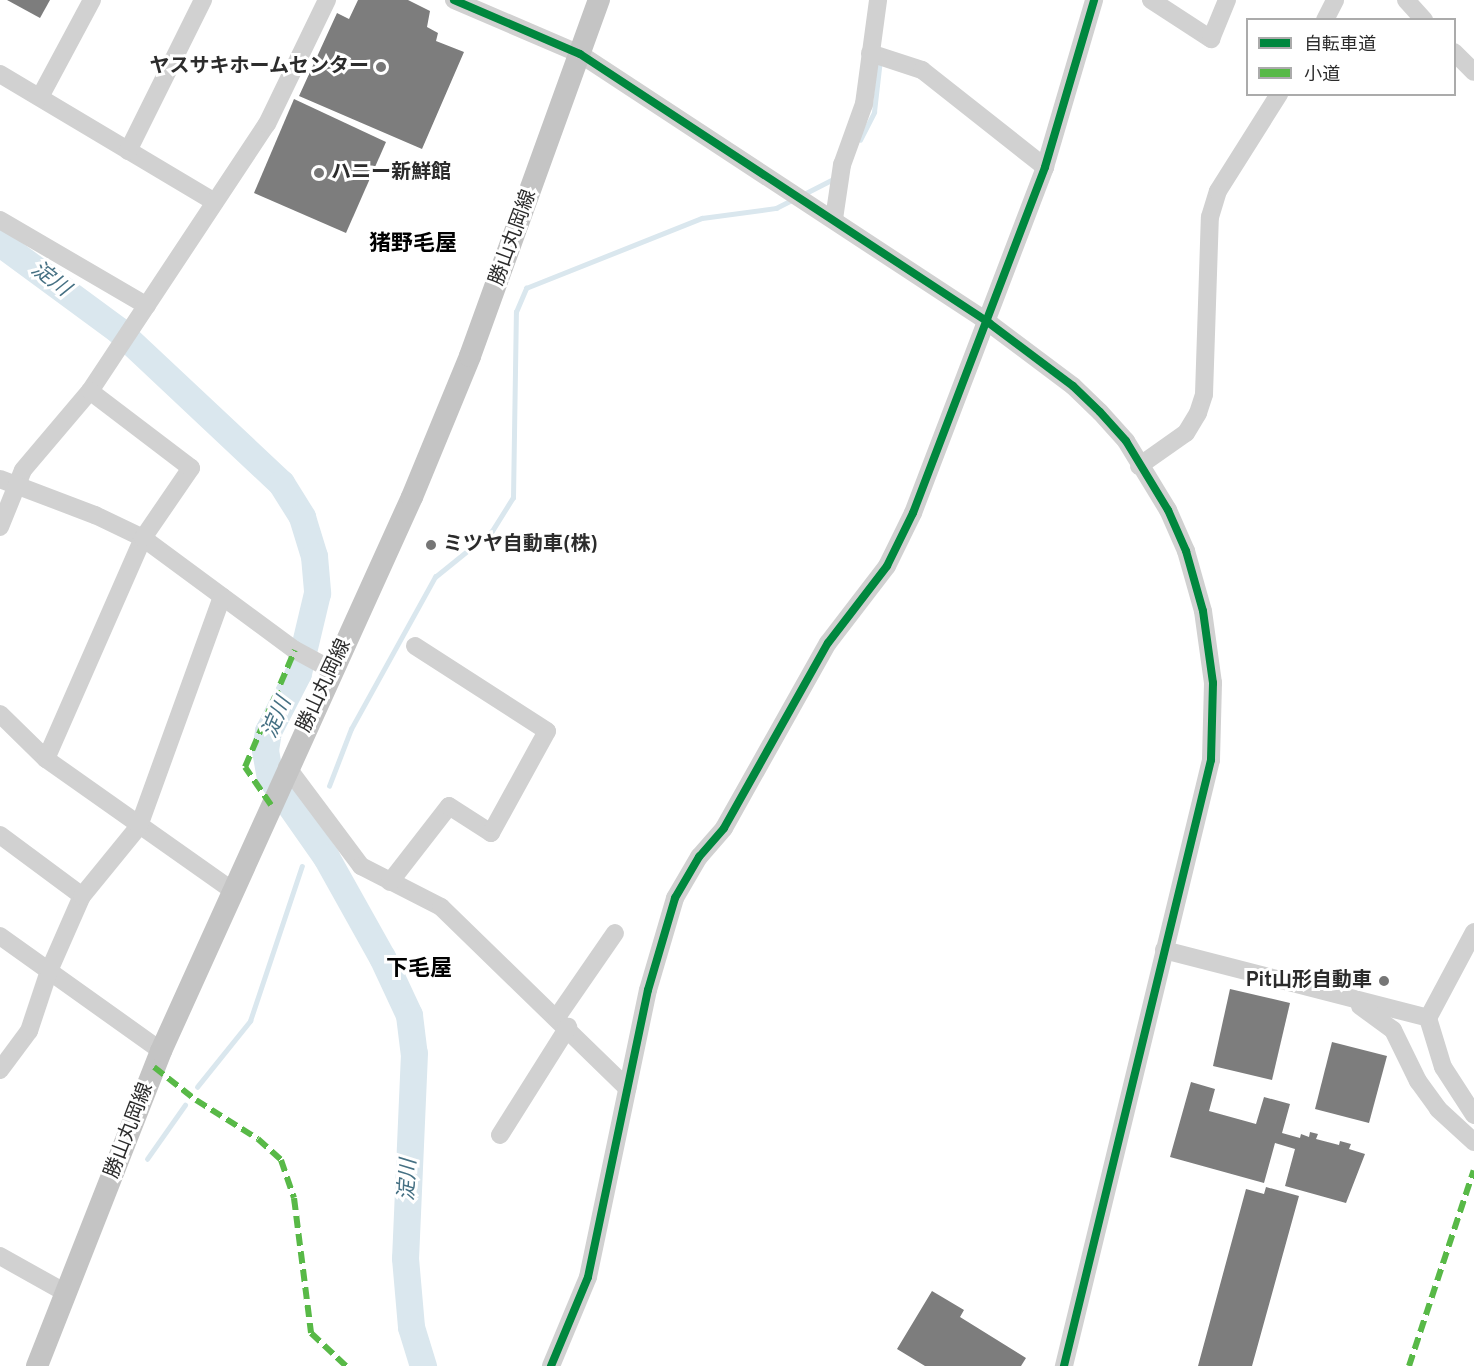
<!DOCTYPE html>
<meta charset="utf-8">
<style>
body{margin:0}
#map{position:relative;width:1474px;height:1366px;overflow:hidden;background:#fff;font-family:Overpass,"Noto Sans JP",sans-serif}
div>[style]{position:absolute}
.stream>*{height:4.5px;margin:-2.25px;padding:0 2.25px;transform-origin:2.25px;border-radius:2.25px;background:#dae7ee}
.river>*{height:27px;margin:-13.5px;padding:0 13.5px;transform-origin:13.5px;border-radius:13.5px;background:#dae7ee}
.building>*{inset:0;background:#7d7d7d}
.minor>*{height:18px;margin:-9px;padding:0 9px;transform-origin:9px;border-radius:9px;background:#d1d1d1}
.major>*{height:22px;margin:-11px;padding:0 11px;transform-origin:11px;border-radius:11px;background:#c4c4c4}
.quiet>*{height:6px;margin-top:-3px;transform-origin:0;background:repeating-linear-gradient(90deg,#58b947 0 12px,transparent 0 18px)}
.cycleway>*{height:8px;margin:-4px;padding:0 4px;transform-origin:4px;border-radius:4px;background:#00873e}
.dots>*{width:16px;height:16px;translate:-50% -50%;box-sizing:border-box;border:3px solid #fff;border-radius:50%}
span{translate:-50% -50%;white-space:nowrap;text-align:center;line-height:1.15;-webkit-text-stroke:6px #fff;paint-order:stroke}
.poi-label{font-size:20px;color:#2c2c2c;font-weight:700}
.right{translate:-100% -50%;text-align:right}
.left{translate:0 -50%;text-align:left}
.street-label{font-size:20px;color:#2c2c2c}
.water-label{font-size:21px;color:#457083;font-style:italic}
.quarter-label{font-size:22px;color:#000;font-weight:700}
.legend{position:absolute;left:1246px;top:18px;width:210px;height:78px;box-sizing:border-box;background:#fff;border:2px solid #ababab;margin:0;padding:8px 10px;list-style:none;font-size:18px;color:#2c2c2c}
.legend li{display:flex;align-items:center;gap:12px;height:30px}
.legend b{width:30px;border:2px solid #ababab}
</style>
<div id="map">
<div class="stream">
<div style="left:860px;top:140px;width:31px;rotate:-63deg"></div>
<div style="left:874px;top:112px;width:53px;rotate:-83.5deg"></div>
<div style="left:804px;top:194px;width:34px;rotate:-27deg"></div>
<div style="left:329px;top:786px;width:61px;rotate:-68.9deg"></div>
<div style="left:351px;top:729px;width:174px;rotate:-61.1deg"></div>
<div style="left:435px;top:577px;width:73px;rotate:-38.9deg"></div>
<div style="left:492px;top:531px;width:39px;rotate:-58deg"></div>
<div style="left:513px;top:498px;width:186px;rotate:-89.1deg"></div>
<div style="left:516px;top:312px;width:26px;rotate:-67deg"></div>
<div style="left:526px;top:288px;width:189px;rotate:-21.7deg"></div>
<div style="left:702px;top:218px;width:75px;rotate:-7.7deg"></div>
<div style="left:776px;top:208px;width:20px;rotate:-27deg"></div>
<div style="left:197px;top:1087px;width:85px;rotate:-51.2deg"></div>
<div style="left:250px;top:1021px;width:163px;rotate:-71.5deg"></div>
<div style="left:147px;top:1159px;width:66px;rotate:-54.9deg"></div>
</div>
<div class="river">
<div style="left:0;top:243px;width:147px;rotate:36.4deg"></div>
<div style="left:118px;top:330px;width:224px;rotate:43.2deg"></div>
<div style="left:281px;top:483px;width:40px;rotate:58deg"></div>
<div style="left:302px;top:517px;width:41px;rotate:72.9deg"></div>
<div style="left:314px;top:556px;width:37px;rotate:85deg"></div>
<div style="left:317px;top:593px;width:82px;rotate:103.4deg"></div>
<div style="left:298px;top:673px;width:65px;rotate:117.3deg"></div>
<div style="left:268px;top:731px;width:19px;rotate:99deg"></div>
<div style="left:265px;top:750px;width:27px;rotate:80deg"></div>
<div style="left:270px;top:777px;width:98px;rotate:55deg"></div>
<div style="left:326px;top:857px;width:115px;rotate:60.8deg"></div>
<div style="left:382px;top:957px;width:64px;rotate:65deg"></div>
<div style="left:409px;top:1015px;width:38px;rotate:83deg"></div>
<div style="left:414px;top:1053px;width:205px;rotate:92.5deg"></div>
<div style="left:405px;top:1258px;width:69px;rotate:85deg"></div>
<div style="left:411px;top:1327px;width:41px;rotate:72.9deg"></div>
</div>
<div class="building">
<div style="clip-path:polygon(7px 0,50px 0,40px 18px)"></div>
<div style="clip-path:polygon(358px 0,408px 0,430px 11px,427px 27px,438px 33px,436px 41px,464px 52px,422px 149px,299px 96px,337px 13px,349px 19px)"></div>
<div style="clip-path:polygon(294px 99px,386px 142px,346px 233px,254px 193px)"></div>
<div style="clip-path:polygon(1230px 989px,1290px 1003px,1272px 1080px,1213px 1066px)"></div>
<div style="clip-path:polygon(1332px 1042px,1387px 1056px,1369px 1123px,1315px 1109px)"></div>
<div style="clip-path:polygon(1191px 1082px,1215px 1089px,1209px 1111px,1256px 1124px,1264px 1097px,1290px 1104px,1282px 1133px,1300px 1138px,1301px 1134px,1309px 1137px,1310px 1132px,1318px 1134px,1316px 1139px,1339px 1145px,1340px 1141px,1351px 1144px,1349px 1149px,1365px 1154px,1346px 1203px,1285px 1186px,1295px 1149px,1275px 1143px,1264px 1183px,1170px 1157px)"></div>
<div style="clip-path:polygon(1266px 1187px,1299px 1196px,1252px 1366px,1198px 1366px,1246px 1189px,1264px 1194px)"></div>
<div style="clip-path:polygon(932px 1291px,964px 1310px,960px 1317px,1026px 1358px,1021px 1366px,925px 1366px,897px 1349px)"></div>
</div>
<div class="minor">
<div style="left:454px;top:0;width:137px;rotate:23.2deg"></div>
<div style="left:580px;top:54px;width:490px;rotate:33.3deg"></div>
<div style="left:989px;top:323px;width:105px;rotate:36.9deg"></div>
<div style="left:1073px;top:386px;width:37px;rotate:44deg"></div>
<div style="left:1100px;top:412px;width:39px;rotate:48deg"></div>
<div style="left:1126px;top:441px;width:81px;rotate:58.7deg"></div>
<div style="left:1168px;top:510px;width:45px;rotate:66.3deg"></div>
<div style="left:1186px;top:551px;width:62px;rotate:74.2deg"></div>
<div style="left:1203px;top:611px;width:73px;rotate:82.1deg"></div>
<div style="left:1213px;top:683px;width:77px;rotate:91.5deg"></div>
<div style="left:1211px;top:760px;width:624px;rotate:103.64deg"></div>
<div style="left:1151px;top:0;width:72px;rotate:33deg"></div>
<div style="left:1211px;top:39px;width:42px;rotate:-67.7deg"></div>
<div style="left:1406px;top:0;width:27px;rotate:48deg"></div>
<div style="left:1325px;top:20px;width:22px;rotate:-63deg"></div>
<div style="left:1454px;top:52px;width:28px;rotate:45deg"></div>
<div style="left:870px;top:53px;width:55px;rotate:18.1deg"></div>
<div style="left:922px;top:70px;width:157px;rotate:38.3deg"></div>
<div style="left:0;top:74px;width:250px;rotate:30.8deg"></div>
<div style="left:40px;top:97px;width:110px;rotate:-61.8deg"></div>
<div style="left:128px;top:151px;width:169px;rotate:-63.6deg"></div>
<div style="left:834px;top:219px;width:55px;rotate:-81.6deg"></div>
<div style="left:842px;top:165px;width:65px;rotate:-70.2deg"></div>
<div style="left:864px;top:104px;width:105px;rotate:-82.3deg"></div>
<div style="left:0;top:220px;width:170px;rotate:30.3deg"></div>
<div style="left:1139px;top:466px;width:57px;rotate:-35.1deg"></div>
<div style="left:1186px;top:433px;width:23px;rotate:-59deg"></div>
<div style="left:1198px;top:413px;width:20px;rotate:-72deg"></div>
<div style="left:1204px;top:394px;width:177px;rotate:-88.1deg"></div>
<div style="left:1210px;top:217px;width:27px;rotate:-73deg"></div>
<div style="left:1218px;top:191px;width:115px;rotate:-57.8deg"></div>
<div style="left:0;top:479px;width:102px;rotate:20.8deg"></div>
<div style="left:95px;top:515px;width:53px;rotate:25.6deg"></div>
<div style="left:143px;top:538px;width:189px;rotate:36.4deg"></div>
<div style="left:295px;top:650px;width:42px;rotate:28.4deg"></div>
<div style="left:0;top:527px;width:61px;rotate:-68deg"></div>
<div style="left:23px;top:470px;width:104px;rotate:-49.7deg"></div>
<div style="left:90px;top:391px;width:320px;rotate:-56.5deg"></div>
<div style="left:267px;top:124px;width:138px;rotate:-64.2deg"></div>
<div style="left:0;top:714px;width:64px;rotate:44.4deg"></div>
<div style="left:46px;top:759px;width:229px;rotate:35.2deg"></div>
<div style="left:46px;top:759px;width:241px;rotate:-66.3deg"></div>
<div style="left:143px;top:538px;width:85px;rotate:-55.6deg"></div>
<div style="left:191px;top:468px;width:127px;rotate:-142.7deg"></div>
<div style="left:287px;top:767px;width:124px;rotate:53.2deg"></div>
<div style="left:361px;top:866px;width:90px;rotate:27.1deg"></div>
<div style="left:441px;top:907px;width:260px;rotate:44.2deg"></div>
<div style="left:0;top:835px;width:102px;rotate:36.6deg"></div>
<div style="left:390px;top:882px;width:96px;rotate:-52.2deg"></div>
<div style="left:449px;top:806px;width:50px;rotate:32.7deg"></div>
<div style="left:491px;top:833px;width:116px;rotate:-61.2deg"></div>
<div style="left:547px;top:731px;width:157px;rotate:-147.2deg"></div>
<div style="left:1474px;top:932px;width:98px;rotate:118.1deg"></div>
<div style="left:1428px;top:1018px;width:51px;rotate:73deg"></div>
<div style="left:1443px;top:1067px;width:57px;rotate:57.1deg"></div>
<div style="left:0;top:936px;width:198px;rotate:35.5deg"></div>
<div style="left:1164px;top:950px;width:273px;rotate:14.4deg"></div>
<div style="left:1360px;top:1006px;width:41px;rotate:36deg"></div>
<div style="left:1393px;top:1030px;width:57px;rotate:63.9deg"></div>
<div style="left:1418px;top:1081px;width:34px;rotate:54deg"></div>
<div style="left:1438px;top:1109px;width:49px;rotate:42.5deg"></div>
<div style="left:557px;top:1017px;width:102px;rotate:-55.4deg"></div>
<div style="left:0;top:1070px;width:49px;rotate:-53.4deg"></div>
<div style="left:29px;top:1031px;width:63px;rotate:-71.6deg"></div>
<div style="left:49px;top:971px;width:82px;rotate:-66.3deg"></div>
<div style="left:82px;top:896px;width:90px;rotate:-50.8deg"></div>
<div style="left:139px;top:826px;width:244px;rotate:-70.1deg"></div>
<div style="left:500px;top:1135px;width:128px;rotate:-57.8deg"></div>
<div style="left:0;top:1256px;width:76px;rotate:29.3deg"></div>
<div style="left:551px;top:1366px;width:96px;rotate:-67.4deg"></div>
<div style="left:588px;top:1277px;width:293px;rotate:-78.2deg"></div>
<div style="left:648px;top:990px;width:96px;rotate:-73.6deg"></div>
<div style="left:675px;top:898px;width:48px;rotate:-59.7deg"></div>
<div style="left:699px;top:857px;width:38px;rotate:-49deg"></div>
<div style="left:724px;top:828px;width:212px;rotate:-60.7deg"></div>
<div style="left:828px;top:643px;width:97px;rotate:-52.5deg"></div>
<div style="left:887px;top:566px;width:59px;rotate:-63.9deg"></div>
<div style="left:913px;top:513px;width:370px;rotate:-69.1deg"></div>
<div style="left:1045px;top:167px;width:174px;rotate:-73.6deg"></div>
</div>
<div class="major">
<div style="left:37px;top:1366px;width:339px;rotate:-68.5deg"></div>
<div style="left:161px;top:1051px;width:608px;rotate:-65.63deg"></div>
<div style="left:412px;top:497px;width:152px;rotate:-67.6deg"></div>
<div style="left:470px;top:356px;width:379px;rotate:-70.1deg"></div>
</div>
<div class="quiet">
<div style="left:271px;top:805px;width:46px;rotate:-124.4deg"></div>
<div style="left:245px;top:767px;width:127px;rotate:-66.9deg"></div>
<div style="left:154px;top:1067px;width:53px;rotate:38.2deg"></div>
<div style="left:196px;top:1100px;width:73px;rotate:32.2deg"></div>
<div style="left:258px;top:1139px;width:31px;rotate:42deg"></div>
<div style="left:281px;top:1160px;width:40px;rotate:71.1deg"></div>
<div style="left:294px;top:1198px;width:136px;rotate:82.8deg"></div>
<div style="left:311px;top:1333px;width:48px;rotate:43.3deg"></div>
<div style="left:1409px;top:1366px;width:206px;rotate:-71.7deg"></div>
</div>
<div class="cycleway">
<div style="left:454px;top:0;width:137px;rotate:23.2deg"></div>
<div style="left:580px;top:54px;width:490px;rotate:33.3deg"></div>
<div style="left:989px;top:323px;width:105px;rotate:36.9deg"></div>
<div style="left:1073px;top:386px;width:37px;rotate:44deg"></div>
<div style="left:1100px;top:412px;width:39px;rotate:48deg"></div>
<div style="left:1126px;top:441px;width:81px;rotate:58.7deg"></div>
<div style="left:1168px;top:510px;width:45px;rotate:66.3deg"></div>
<div style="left:1186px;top:551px;width:62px;rotate:74.2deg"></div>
<div style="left:1203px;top:611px;width:73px;rotate:82.1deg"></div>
<div style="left:1213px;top:683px;width:77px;rotate:91.5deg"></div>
<div style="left:1211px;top:760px;width:624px;rotate:103.64deg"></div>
<div style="left:551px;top:1366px;width:96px;rotate:-67.4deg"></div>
<div style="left:588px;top:1277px;width:293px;rotate:-78.2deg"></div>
<div style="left:648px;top:990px;width:96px;rotate:-73.6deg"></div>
<div style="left:675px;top:898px;width:48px;rotate:-59.7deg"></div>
<div style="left:699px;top:857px;width:38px;rotate:-49deg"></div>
<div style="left:724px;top:828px;width:212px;rotate:-60.7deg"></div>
<div style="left:828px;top:643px;width:97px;rotate:-52.5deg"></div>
<div style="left:887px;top:566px;width:59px;rotate:-63.9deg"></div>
<div style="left:913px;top:513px;width:370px;rotate:-69.1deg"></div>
<div style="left:1045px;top:167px;width:174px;rotate:-73.6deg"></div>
</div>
<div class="dots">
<div style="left:381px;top:67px;background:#767676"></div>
<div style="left:319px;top:173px;background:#767676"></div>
<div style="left:431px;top:545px;background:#767676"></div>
<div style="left:1384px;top:981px;background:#767676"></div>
</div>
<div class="poi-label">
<span class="right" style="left:369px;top:67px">ヤスサキホームセンター</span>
<span class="left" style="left:331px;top:173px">ハニー新鮮館</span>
<span class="left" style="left:443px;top:545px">ミツヤ自動車(株)</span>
<span class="right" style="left:1372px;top:981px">Pit山形自動車</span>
</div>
<div class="street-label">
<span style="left:514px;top:238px;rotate:-70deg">勝山丸岡線</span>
<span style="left:325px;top:686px;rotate:-65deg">勝山丸岡線</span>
<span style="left:130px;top:1131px;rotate:-69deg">勝山丸岡線</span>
</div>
<div class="water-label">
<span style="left:50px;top:280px;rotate:37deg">淀川</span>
<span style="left:278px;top:718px;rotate:-67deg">淀川</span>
<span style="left:409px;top:1180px;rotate:-87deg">淀川</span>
</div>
<div class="quarter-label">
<span style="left:413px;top:245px">猪野毛屋</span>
<span style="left:419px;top:970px">下毛屋</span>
</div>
<ul class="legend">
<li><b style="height:8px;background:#00873e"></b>自転車道</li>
<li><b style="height:8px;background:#58b947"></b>小道</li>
</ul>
</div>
